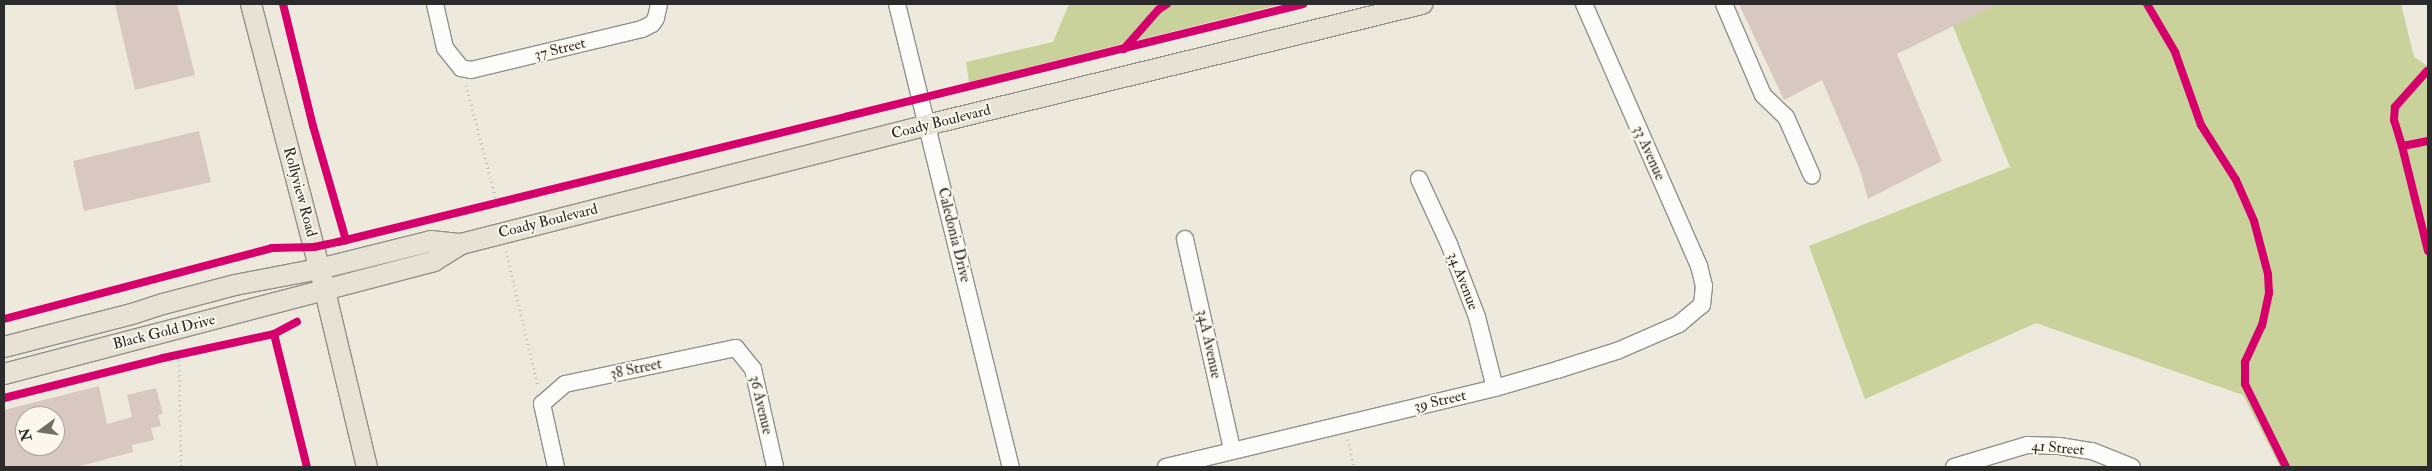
<!DOCTYPE html>
<style>
body{margin:0}
#map{position:relative;width:2432px;height:471px;overflow:hidden;background:#edeadd;font-family:"IM FELL Double Pica",serif}
div>[style]{position:absolute}
.green>*{inset:0;background:#c8d29a}
.building>*{inset:0;background:#d9c7c1}
.path>*{height:3px;margin-top:-1.5px;transform-origin:0;background:repeating-linear-gradient(90deg,#bebebb 0 1px,transparent 0 5px)}
.roads{filter:drop-shadow(1px 0 #92908a) drop-shadow(-1px 0 #92908a) drop-shadow(0 1px #92908a) drop-shadow(0 -1px #92908a)}
.minor>*{height:16px;margin:-8px;padding:0 8px;transform-origin:8px;border-radius:8px;background:#fcfcfa}
.major>*{height:20px;margin:-10px;padding:0 10px;transform-origin:10px;border-radius:10px;background:#e8e2d5}
.cycleway>*{height:8px;margin:-4px;padding:0 4px;transform-origin:4px;border-radius:4px;background:#d6006c}
span{translate:-50% -50%;white-space:nowrap;text-align:center;line-height:1.15;-webkit-text-stroke:4px #fbf7ec;paint-order:stroke}
.street-label{font-size:15px;color:#2b2b2b}
.frame{position:absolute;inset:0;border:5px solid #2b2b2b;pointer-events:none}
.north{position:absolute;left:15px;top:406px;width:50px;height:50px;box-sizing:border-box;background:#fbf7ec;border:1px solid #a8a59f;border-radius:50%;rotate:256deg;font-size:14px;font-weight:700;line-height:20px;text-align:center;color:#2b2b2b}
.north::after{content:'';display:block;margin:auto;width:18px;height:22px;background:#6f6e69;clip-path:polygon(50% 0,100% 100%,50% 72%,0 100%)}
</style>
<div id="map">
<div class="green">
<div style="clip-path:polygon(1069px 4px,1283px 4px,969px 82px,966px 62px,1053px 42px)"></div>
<div style="clip-path:polygon(1944px 4px,2401px 4px,2414px 57px,2428px 66px,2428px 467px,2280px 467px,2243px 395px,2036px 323px,1865px 399px,1809px 246px,2010px 167px)"></div>
</div>
<div class="building">
<div style="clip-path:polygon(115px 4px,177px 4px,195px 75px,135px 90px)"></div>
<div style="clip-path:polygon(1739px 4px,1997px 4px,1897px 54px,1942px 161px,1868px 199px,1860px 170px,1822px 80px,1784px 100px)"></div>
<div style="clip-path:polygon(199px 131px,211px 182px,84px 211px,73px 161px)"></div>
<div style="clip-path:polygon(evenodd,99px 386px,107px 424px,132px 417px,127px 395px,156px 388px,163px 414px,158px 415px,161px 426px,151px 428px,154px 440px,132px 445px,133px 452px,77px 467px,4px 467px,4px 410px,99px 386px,25px 416px,55px 416px,55px 446px,25px 446px,25px 416px)"></div>
</div>
<div class="path">
<div style="left:466px;top:85px;width:122px;rotate:75.3deg"></div>
<div style="left:506px;top:251px;width:139px;rotate:76.7deg"></div>
<div style="left:179px;top:355px;width:112px;rotate:89deg"></div>
<div style="left:1348px;top:439px;width:29px;rotate:78deg"></div>
</div>
<div class="roads">
<div class="minor">
<div style="left:435px;top:4px;width:45px;rotate:77.2deg"></div>
<div style="left:445px;top:48px;width:26px;rotate:51deg"></div>
<div style="left:461px;top:68px;width:10px;rotate:11deg"></div>
<div style="left:471px;top:70px;width:176px;rotate:-13.5deg"></div>
<div style="left:642px;top:29px;width:11px;rotate:-27deg"></div>
<div style="left:652px;top:24px;width:7px;rotate:-56deg"></div>
<div style="left:656px;top:18px;width:14px;rotate:-78deg"></div>
<div style="left:897px;top:4px;width:477px;rotate:76.2deg"></div>
<div style="left:1724px;top:4px;width:99px;rotate:66.8deg"></div>
<div style="left:1763px;top:95px;width:32px;rotate:44deg"></div>
<div style="left:1786px;top:117px;width:64px;rotate:66.2deg"></div>
<div style="left:1419px;top:179px;width:72px;rotate:65.2deg"></div>
<div style="left:1449px;top:244px;width:78px;rotate:69deg"></div>
<div style="left:1477px;top:317px;width:73px;rotate:75.8deg"></div>
<div style="left:1185px;top:239px;width:216px;rotate:77.4deg"></div>
<div style="left:556px;top:467px;width:65px;rotate:-102.5deg"></div>
<div style="left:542px;top:404px;width:30px;rotate:-41deg"></div>
<div style="left:565px;top:384px;width:175px;rotate:-11.9deg"></div>
<div style="left:736px;top:348px;width:27px;rotate:51deg"></div>
<div style="left:753px;top:369px;width:100px;rotate:77.3deg"></div>
<div style="left:1166px;top:467px;width:338px;rotate:-13.5deg"></div>
<div style="left:1495px;top:388px;width:65px;rotate:-16.2deg"></div>
<div style="left:1557px;top:370px;width:63px;rotate:-17.6deg"></div>
<div style="left:1617px;top:351px;width:68px;rotate:-23.5deg"></div>
<div style="left:1679px;top:324px;width:30px;rotate:-40deg"></div>
<div style="left:1702px;top:305px;width:19px;rotate:-84deg"></div>
<div style="left:1704px;top:286px;width:21px;rotate:-104deg"></div>
<div style="left:1699px;top:266px;width:286px;rotate:-113.7deg"></div>
<div style="left:1954px;top:467px;width:76px;rotate:-16.8deg"></div>
<div style="left:2027px;top:445px;width:32px;rotate:2deg"></div>
<div style="left:2059px;top:446px;width:33px;rotate:9deg"></div>
<div style="left:2092px;top:451px;width:43px;rotate:21.8deg"></div>
</div>
<div class="major">
<div style="left:251px;top:4px;width:296px;rotate:75.5deg"></div>
<div style="left:325px;top:291px;width:181px;rotate:76.6deg"></div>
<div style="left:4px;top:347px;width:135px;rotate:-14.5deg"></div>
<div style="left:135px;top:313px;width:29px;rotate:-18deg"></div>
<div style="left:163px;top:304px;width:74px;rotate:-14.8deg"></div>
<div style="left:235px;top:285px;width:86px;rotate:-10.8deg"></div>
<div style="left:319px;top:269px;width:115px;rotate:-14deg"></div>
<div style="left:431px;top:241px;width:30px;rotate:6deg"></div>
<div style="left:461px;top:244px;width:481px;rotate:-14.3deg"></div>
<div style="left:927px;top:125px;width:510px;rotate:-13.74deg"></div>
<div style="left:4px;top:374px;width:445px;rotate:-14.7deg"></div>
<div style="left:434px;top:261px;width:32px;rotate:-32deg"></div>
</div>
</div>
<div class="cycleway">
<div style="left:283px;top:4px;width:126px;rotate:76.2deg"></div>
<div style="left:313px;top:126px;width:119px;rotate:73.9deg"></div>
<div style="left:2147px;top:4px;width:56px;rotate:59.7deg"></div>
<div style="left:2175px;top:52px;width:77px;rotate:70.4deg"></div>
<div style="left:2201px;top:125px;width:65px;rotate:57.5deg"></div>
<div style="left:2236px;top:180px;width:45px;rotate:66.3deg"></div>
<div style="left:2254px;top:221px;width:55px;rotate:75.2deg"></div>
<div style="left:2268px;top:274px;width:19px;rotate:87deg"></div>
<div style="left:2269px;top:293px;width:33px;rotate:102deg"></div>
<div style="left:2262px;top:325px;width:41px;rotate:114.7deg"></div>
<div style="left:2245px;top:362px;width:22px;rotate:90deg"></div>
<div style="left:2245px;top:384px;width:93px;rotate:63.7deg"></div>
<div style="left:1124px;top:49px;width:52px;rotate:-48.9deg"></div>
<div style="left:1158px;top:10px;width:11px;rotate:-34deg"></div>
<div style="left:2428px;top:141px;width:26px;rotate:169deg"></div>
<div style="left:2402px;top:146px;width:108px;rotate:76.1deg"></div>
<div style="left:2402px;top:146px;width:27px;rotate:-107deg"></div>
<div style="left:2394px;top:120px;width:13px;rotate:-86deg"></div>
<div style="left:2395px;top:107px;width:48px;rotate:-48.4deg"></div>
<div style="left:4px;top:319px;width:277px;rotate:-14.8deg"></div>
<div style="left:272px;top:248px;width:42px;rotate:-1.4deg"></div>
<div style="left:314px;top:247px;width:25px;rotate:-12deg"></div>
<div style="left:338px;top:242px;width:994px;rotate:-13.85deg"></div>
<div style="left:274px;top:334px;width:137px;rotate:76.1deg"></div>
<div style="left:4px;top:398px;width:164px;rotate:-14.1deg"></div>
<div style="left:163px;top:358px;width:114px;rotate:-12.2deg"></div>
<div style="left:274px;top:334px;width:26px;rotate:-28deg"></div>
</div>
<div class="street-label">
<span style="left:560px;top:49px;rotate:-14deg">37 Street</span>
<span style="left:941px;top:122px;rotate:-14deg">Coady Boulevard</span>
<span style="left:1649px;top:153px;rotate:66deg">33 Avenue</span>
<span style="left:300px;top:192px;rotate:75deg">Rollyview Road</span>
<span style="left:548px;top:221px;rotate:-14deg">Coady Boulevard</span>
<span style="left:954px;top:235px;rotate:76deg">Caledonia Drive</span>
<span style="left:1463px;top:281px;rotate:69deg">34 Avenue</span>
<span style="left:164px;top:332px;rotate:-14deg">Black Gold Drive</span>
<span style="left:1209px;top:344px;rotate:78deg">34A Avenue</span>
<span style="left:636px;top:369px;rotate:-12deg">38 Street</span>
<span style="left:1440px;top:401px;rotate:-13deg">39 Street</span>
<span style="left:761px;top:405px;rotate:77deg">36 Avenue</span>
<span style="left:2058px;top:448px;rotate:5deg">41 Street</span>
</div>
<div class="frame"></div>
<div class="north">N</div>
</div>
